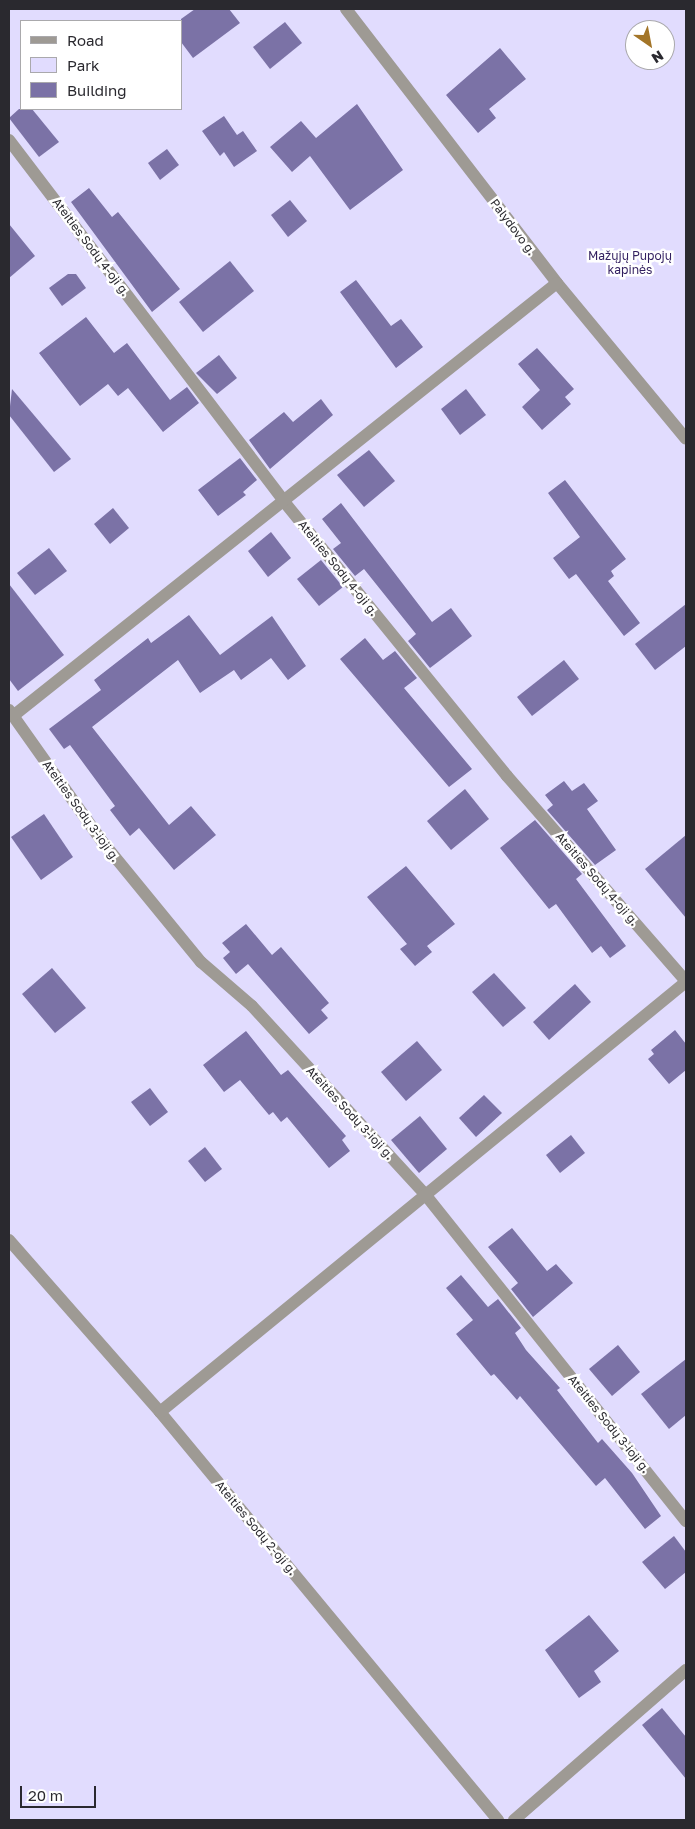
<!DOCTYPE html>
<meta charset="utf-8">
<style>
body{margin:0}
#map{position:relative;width:695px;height:1829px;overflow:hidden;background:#f6f5ff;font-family:"Golos Text",sans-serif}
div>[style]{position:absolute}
.green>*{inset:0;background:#e1dcfe}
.building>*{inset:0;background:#7b72a6}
.minor>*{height:12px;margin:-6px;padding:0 6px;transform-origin:6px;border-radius:6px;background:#9e9a94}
span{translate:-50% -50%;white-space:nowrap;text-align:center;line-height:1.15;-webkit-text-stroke:5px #fff;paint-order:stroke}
.street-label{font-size:12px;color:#2a292f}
.park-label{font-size:12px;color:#321f60}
.frame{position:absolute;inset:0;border:10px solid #2a292f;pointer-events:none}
.legend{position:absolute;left:20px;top:20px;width:162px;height:90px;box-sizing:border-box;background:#fff;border:1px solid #aaa9ac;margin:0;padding:6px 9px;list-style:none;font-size:15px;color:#2a292f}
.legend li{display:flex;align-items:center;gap:10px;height:25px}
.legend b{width:25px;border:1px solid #aaa9ac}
.north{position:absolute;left:625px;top:20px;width:50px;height:50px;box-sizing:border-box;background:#fff;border:1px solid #aaa9ac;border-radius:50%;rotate:147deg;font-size:14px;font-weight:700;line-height:20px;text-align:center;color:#2a292f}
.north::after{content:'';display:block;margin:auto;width:18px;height:22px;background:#a37528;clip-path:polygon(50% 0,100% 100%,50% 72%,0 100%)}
.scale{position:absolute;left:20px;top:1786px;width:76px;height:22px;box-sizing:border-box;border:2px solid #2a292f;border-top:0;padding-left:6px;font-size:15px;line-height:18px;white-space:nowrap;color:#2a292f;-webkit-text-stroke:4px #fff;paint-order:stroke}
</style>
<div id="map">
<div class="green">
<div style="clip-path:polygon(evenodd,9px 9px,686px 9px,686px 1820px,9px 1820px,9px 9px,21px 21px,181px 21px,181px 109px,21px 109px,21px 21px,9px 9px,635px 30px,665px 30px,665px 60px,635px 60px,635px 30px)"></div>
</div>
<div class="building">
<div style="clip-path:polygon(195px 9px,229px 9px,240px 23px,193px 58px,181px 42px,181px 19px)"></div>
<div style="clip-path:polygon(285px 22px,302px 43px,270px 69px,253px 47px)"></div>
<div style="clip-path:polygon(500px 48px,526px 79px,489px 109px,496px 118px,478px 133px,446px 95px)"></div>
<div style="clip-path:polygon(357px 104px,403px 170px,350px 210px,310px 156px,292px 172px,270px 147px,301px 121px,316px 138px)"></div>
<div style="clip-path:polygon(19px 109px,32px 109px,59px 142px,39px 157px,9px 118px)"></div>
<div style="clip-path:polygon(224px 116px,237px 135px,243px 131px,257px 151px,234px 167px,224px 152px,220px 156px,202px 131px)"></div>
<div style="clip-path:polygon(167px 149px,179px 165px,160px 180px,148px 163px)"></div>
<div style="clip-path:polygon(89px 188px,112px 217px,118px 212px,180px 289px,152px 312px,71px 202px)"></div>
<div style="clip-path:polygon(290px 200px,307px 221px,288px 237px,271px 215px)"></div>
<div style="clip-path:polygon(9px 224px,35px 256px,9px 278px)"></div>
<div style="clip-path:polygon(230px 261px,254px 291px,203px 332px,179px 302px)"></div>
<div style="clip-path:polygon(68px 274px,76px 274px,86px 288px,62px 306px,49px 288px)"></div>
<div style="clip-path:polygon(356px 280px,391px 326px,401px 319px,423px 347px,396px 368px,340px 292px)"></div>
<div style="clip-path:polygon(86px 317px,114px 353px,127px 343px,170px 400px,187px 387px,199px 403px,163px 432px,128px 388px,118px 396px,108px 384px,80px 406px,39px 353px)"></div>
<div style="clip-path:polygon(537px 348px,574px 389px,565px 397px,571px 404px,542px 430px,522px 407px,540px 390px,518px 364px)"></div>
<div style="clip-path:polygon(219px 355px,237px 378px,217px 394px,196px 373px)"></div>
<div style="clip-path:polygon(12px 389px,71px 459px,54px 472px,9px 415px)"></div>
<div style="clip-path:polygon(466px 389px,486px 415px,460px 435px,441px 409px)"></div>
<div style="clip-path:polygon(321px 399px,333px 415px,270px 469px,249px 440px,284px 412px,293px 422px)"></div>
<div style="clip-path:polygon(369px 450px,395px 481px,364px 507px,337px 475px)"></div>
<div style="clip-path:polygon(240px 458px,257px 480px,243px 492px,246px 495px,218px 516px,198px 490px)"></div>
<div style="clip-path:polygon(565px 480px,626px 559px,611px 571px,614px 576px,608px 581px,640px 623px,624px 636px,576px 574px,569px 579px,553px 558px,580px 537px,548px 493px)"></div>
<div style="clip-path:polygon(341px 503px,432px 622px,451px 608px,472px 636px,430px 668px,408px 641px,416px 634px,364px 569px,355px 576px,333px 549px,341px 543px,322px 519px)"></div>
<div style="clip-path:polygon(113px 508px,129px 528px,110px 544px,94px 524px)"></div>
<div style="clip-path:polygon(271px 532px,291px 558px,268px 577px,248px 551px)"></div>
<div style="clip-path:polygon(49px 548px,67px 571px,35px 595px,17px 573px)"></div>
<div style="clip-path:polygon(321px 560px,343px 587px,319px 606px,297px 579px)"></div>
<div style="clip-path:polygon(9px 584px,64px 655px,18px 691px,9px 679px)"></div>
<div style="clip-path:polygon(686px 604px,686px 646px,655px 670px,635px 644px)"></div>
<div style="clip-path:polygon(189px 615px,220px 655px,272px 616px,306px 666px,288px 680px,271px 658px,241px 680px,234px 670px,200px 693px,178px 660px,92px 727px,169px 825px,191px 806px,216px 835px,174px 870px,139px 828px,130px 836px,110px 810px,115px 806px,70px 745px,64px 749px,49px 729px,101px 690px,94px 680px,148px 638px,151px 643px)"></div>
<div style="clip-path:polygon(365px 638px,383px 660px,395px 651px,417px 678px,404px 688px,472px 769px,449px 787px,340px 659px)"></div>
<div style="clip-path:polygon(564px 660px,579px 679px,532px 716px,517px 697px)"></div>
<div style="clip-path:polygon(564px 781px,572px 791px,584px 783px,598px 801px,587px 809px,616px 850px,595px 865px,547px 810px,553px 805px,545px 795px)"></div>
<div style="clip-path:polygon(465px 789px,489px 819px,451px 850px,427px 821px)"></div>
<div style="clip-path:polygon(44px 814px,73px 857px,41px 880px,11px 837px)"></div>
<div style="clip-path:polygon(535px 820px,582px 874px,576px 879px,626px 946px,610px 958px,601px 946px,592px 953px,556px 904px,549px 909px,500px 848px)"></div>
<div style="clip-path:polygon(686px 835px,686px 918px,645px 869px)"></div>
<div style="clip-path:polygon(406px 866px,455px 924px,427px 946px,432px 952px,415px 966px,400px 949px,407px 944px,367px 897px)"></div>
<div style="clip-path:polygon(246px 924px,272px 955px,281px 947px,329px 1003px,321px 1010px,328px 1018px,309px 1034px,248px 964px,236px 974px,223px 958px,230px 952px,222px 943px)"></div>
<div style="clip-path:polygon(52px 968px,86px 1008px,55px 1033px,22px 994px)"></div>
<div style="clip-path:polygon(494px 973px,526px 1008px,503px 1027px,472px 992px)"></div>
<div style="clip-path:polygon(575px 984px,591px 1002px,549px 1040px,533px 1022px)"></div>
<div style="clip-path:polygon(675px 1030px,686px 1044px,686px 1070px,669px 1084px,648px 1059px,654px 1054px,651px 1050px)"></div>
<div style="clip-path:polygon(246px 1031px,281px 1075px,288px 1070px,346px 1136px,342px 1140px,350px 1151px,329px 1168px,287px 1117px,281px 1122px,273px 1112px,269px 1115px,240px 1080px,224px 1092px,203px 1065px)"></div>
<div style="clip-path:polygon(417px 1041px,442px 1070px,406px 1101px,381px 1072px)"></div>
<div style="clip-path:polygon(150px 1088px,168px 1112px,150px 1126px,131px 1102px)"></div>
<div style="clip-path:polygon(484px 1095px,502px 1113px,476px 1137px,459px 1118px)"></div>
<div style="clip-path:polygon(420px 1116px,447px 1149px,419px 1173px,391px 1140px)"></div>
<div style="clip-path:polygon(571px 1135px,585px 1153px,560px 1173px,546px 1155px)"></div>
<div style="clip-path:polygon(205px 1147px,222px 1169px,205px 1182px,188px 1161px)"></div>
<div style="clip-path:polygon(512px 1228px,547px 1271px,556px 1264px,573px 1283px,533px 1317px,511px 1289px,518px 1283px,488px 1247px)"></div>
<div style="clip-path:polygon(461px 1275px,488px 1307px,498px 1299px,521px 1328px,515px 1333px,526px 1350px,560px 1388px,557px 1390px,598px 1443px,602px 1439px,632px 1473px,661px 1516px,645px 1529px,605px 1478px,596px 1486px,520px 1396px,517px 1400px,494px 1374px,491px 1376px,456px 1334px,473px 1320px,446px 1288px)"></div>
<div style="clip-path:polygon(618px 1345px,640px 1372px,612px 1396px,589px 1369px)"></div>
<div style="clip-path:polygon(686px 1359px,686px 1415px,669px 1429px,641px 1394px)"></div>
<div style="clip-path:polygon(674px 1536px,686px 1552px,686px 1572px,665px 1589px,642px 1562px)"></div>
<div style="clip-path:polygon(589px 1615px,619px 1651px,594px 1671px,601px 1682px,579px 1698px,545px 1650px)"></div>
<div style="clip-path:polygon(662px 1708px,686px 1737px,686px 1779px,642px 1725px)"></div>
</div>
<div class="minor">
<div style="left:346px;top:9px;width:346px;rotate:52.4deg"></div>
<div style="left:557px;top:283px;width:202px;rotate:50.4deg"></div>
<div style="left:9px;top:140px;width:457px;rotate:52.7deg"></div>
<div style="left:286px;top:504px;width:350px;rotate:50.9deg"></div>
<div style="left:507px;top:776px;width:272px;rotate:48.9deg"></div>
<div style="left:9px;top:710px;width:159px;rotate:54.7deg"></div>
<div style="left:101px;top:840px;width:158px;rotate:50.7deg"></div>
<div style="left:201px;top:962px;width:67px;rotate:40.8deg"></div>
<div style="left:252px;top:1006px;width:254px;rotate:47.4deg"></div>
<div style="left:424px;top:1193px;width:420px;rotate:51.4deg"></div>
<div style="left:13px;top:716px;width:695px;rotate:-38.52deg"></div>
<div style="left:9px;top:1240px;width:229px;rotate:48.7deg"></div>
<div style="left:160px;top:1412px;width:530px;rotate:50.36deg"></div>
<div style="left:160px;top:1412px;width:679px;rotate:-39.27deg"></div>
<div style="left:514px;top:1820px;width:228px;rotate:-41.1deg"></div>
</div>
<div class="street-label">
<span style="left:513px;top:227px;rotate:53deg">Palydovo g.</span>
<span style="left:91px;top:247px;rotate:53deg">Ateities Sodų 4-oji g.</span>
<span style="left:338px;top:568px;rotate:51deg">Ateities Sodų 4-oji g.</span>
<span style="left:81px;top:811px;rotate:54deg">Ateities Sodų 3-ioji g.</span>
<span style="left:597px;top:879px;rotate:49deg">Ateities Sodų 4-oji g.</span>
<span style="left:350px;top:1113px;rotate:47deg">Ateities Sodų 3-ioji g.</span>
<span style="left:609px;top:1424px;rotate:51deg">Ateities Sodų 3-ioji g.</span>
<span style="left:256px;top:1528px;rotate:50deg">Ateities Sodų 2-oji g.</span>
</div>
<div class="park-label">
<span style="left:630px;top:263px">Mažųjų Pupojų<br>kapinės</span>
</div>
<div class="frame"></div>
<ul class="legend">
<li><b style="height:6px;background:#9e9a94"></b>Road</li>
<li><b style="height:14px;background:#e1dcfe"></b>Park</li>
<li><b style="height:14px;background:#7b72a6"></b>Building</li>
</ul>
<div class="north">N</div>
<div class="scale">20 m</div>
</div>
